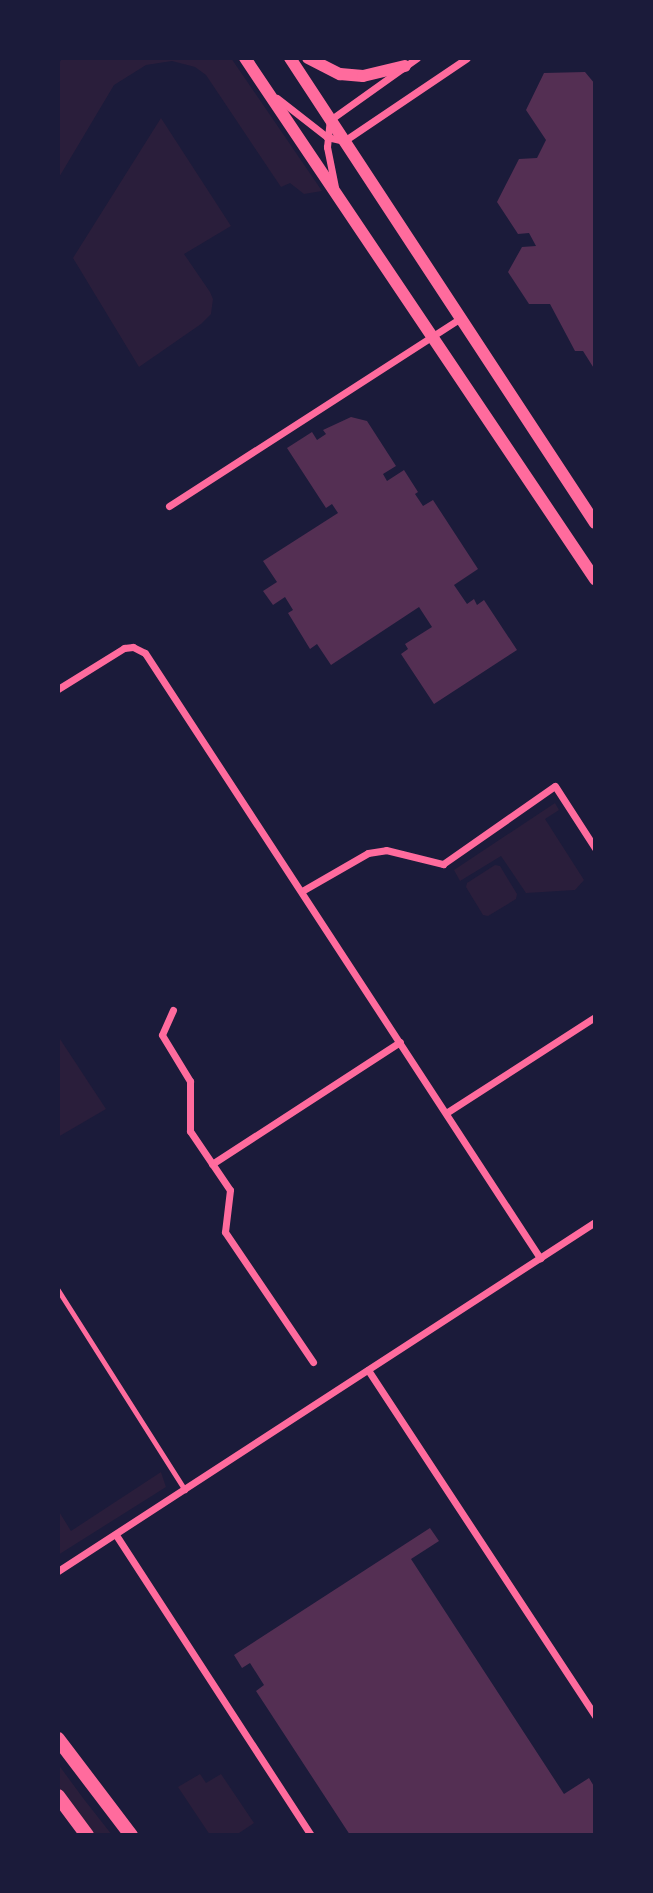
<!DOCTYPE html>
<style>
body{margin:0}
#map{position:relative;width:653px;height:1893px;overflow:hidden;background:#1b1b3a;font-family:Figtree,sans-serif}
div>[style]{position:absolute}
.green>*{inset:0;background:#2a1e3b}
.building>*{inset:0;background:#542f53}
.service>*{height:5px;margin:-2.5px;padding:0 2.5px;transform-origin:2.5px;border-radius:2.5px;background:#ff6b9d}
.minor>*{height:7px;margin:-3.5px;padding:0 3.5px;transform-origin:3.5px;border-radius:3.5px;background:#ff6b9d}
.tertiary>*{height:12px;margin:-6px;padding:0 6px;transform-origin:6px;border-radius:6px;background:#ff6b9d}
.secondary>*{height:14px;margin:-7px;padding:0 7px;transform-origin:7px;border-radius:7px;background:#ff6b9d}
span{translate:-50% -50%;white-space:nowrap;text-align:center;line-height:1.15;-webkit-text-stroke:7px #1b1b3a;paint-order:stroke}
.frame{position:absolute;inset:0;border:60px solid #1b1b3a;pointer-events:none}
</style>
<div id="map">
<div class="green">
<div style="clip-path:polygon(62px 58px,231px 58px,322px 191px,304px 194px,290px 183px,281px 187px,206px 75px,195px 67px,172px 61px,146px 65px,114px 85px,58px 179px,58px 65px)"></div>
<div style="clip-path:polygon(161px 118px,231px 226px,184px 254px,210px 292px,213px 299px,211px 314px,201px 324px,139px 367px,73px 258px)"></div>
<div style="clip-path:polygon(555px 803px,559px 810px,545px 819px,584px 880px,575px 890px,526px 893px,501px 856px,460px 881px,454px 870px)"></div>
<div style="clip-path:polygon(495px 865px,500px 866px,517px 894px,516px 899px,488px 916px,483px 915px,466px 887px,467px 883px)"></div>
<div style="clip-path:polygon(58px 1036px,106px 1109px,58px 1137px)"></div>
<div style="clip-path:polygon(161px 1472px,166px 1487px,58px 1555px,58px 1510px,71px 1531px)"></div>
<div style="clip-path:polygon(58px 1764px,83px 1798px,112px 1835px,91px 1834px,58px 1787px)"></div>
<div style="clip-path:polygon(200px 1774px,206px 1783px,221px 1774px,254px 1823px,236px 1835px,210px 1835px,178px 1787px)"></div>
</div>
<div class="building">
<div style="clip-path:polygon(585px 72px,595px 84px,595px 370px,583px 351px,575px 351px,550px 304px,529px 304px,508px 272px,522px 247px,536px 246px,529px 233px,518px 234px,497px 202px,519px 159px,537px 158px,546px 140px,526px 110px,544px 73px)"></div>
<div style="clip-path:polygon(351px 417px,367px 421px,396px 466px,383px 474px,387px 481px,404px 470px,418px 492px,415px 494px,423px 506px,433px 500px,478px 569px,454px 585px,467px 604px,474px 599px,477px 605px,484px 600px,517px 650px,434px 704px,401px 654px,408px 649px,405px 644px,432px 627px,419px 607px,331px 665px,317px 644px,310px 649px,288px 613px,293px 610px,285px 597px,273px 605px,263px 591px,277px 582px,263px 561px,338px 513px,332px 504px,326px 508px,287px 448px,312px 432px,317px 440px,326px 434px,323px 430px)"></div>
<div style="clip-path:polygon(430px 1528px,439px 1541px,411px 1559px,564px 1794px,589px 1778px,595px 1788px,595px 1835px,350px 1835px,256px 1691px,264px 1685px,250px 1663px,242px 1668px,234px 1655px)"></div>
</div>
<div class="service">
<div style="left:58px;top:1290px;width:237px;rotate:57.6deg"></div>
</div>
<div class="minor">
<div style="left:277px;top:98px;width:63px;rotate:38deg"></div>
<div style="left:327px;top:137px;width:17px;rotate:13deg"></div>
<div style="left:344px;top:141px;width:148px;rotate:-34deg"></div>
<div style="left:335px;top:187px;width:41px;rotate:-101.3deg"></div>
<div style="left:327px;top:147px;width:27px;rotate:-84deg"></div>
<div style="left:330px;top:120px;width:107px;rotate:-35.5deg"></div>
<div style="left:169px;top:506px;width:345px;rotate:-32.8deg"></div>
<div style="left:58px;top:689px;width:78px;rotate:-31.8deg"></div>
<div style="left:124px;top:648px;width:9px;rotate:-6deg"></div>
<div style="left:133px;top:647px;width:13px;rotate:27deg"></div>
<div style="left:145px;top:653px;width:723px;rotate:56.86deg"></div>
<div style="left:302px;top:891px;width:76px;rotate:-29.9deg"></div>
<div style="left:368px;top:853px;width:18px;rotate:-9deg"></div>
<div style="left:386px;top:850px;width:59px;rotate:13.8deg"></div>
<div style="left:443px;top:864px;width:136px;rotate:-34.9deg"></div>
<div style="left:555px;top:786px;width:74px;rotate:57.2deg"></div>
<div style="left:173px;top:1010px;width:27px;rotate:114deg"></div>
<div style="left:162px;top:1035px;width:54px;rotate:58.7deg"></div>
<div style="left:190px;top:1081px;width:50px;rotate:90deg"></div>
<div style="left:190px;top:1131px;width:71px;rotate:55.9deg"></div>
<div style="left:230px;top:1190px;width:42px;rotate:96.8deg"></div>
<div style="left:225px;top:1232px;width:157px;rotate:55.9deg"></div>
<div style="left:446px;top:1113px;width:177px;rotate:-32.8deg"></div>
<div style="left:212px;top:1164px;width:224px;rotate:-33deg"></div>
<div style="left:368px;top:1370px;width:414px;rotate:56.7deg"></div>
<div style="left:116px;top:1535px;width:358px;rotate:57deg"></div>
<div style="left:58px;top:1571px;width:640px;rotate:-33.02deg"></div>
</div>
<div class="tertiary">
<div style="left:245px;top:58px;width:628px;rotate:56.11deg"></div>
<div style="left:290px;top:58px;width:556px;rotate:56.74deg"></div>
<div style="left:308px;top:58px;width:36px;rotate:27deg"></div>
<div style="left:340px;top:74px;width:23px;rotate:5deg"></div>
<div style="left:363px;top:76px;width:43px;rotate:-13.4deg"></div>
</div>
<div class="secondary">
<div style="left:58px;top:1739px;width:121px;rotate:52.8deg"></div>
<div style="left:58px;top:1796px;width:49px;rotate:53.4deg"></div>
</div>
<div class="frame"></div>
</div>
